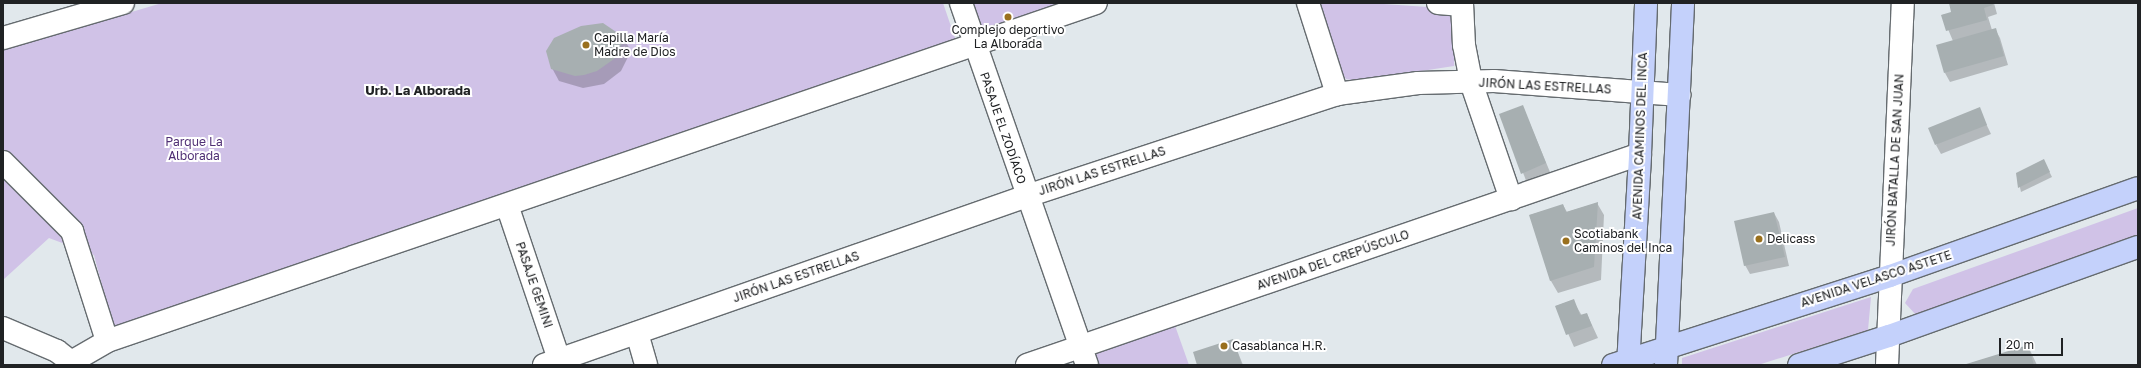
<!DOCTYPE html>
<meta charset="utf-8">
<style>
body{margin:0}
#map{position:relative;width:2141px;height:368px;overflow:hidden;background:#e1e8ec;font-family:"Golos Text",sans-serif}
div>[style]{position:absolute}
.green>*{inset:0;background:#d0c2e7}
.shadow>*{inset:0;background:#0003}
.building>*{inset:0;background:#a7afb1}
.roads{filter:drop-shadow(1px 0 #656b6f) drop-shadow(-1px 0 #656b6f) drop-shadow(0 1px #656b6f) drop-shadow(0 -1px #656b6f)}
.minor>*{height:22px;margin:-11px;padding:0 11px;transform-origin:11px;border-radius:11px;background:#fff}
.major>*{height:22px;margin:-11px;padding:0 11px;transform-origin:11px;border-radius:11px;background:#c4d1fb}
.dots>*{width:11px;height:11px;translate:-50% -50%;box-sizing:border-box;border:2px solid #fff;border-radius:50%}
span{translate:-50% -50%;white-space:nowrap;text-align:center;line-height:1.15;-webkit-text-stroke:4px #fff;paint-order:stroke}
.poi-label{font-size:12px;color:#202224}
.left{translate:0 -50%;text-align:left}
.street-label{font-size:12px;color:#202224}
.park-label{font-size:12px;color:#503075}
.neighbourhood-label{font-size:13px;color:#202224;font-weight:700}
.frame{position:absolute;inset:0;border:4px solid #202224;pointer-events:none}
.scale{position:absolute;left:1999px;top:338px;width:64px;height:18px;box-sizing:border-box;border:2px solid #202224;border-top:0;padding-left:5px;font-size:12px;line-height:14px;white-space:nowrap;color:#202224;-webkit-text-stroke:3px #fff;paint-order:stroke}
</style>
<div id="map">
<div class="green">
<div style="clip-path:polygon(162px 3px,943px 3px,957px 44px,114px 331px,94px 255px,49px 238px,3px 280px,3px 50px)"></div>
<div style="clip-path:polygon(972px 3px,1079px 3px,981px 32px)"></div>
<div style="clip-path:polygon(1313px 3px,1369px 3px,1457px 9px,1454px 66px,1356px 81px,1346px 79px,1341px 72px)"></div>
<div style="clip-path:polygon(2138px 208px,2138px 237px,1916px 315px,1905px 303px,1913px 289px)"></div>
<div style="clip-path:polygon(1871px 297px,1868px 330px,1758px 365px,1682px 365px,1682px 358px)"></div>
<div style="clip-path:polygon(1173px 320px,1189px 365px,1094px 365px,1089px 348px)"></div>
</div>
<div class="shadow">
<div style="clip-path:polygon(1950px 3px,1994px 3px,1997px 14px,1988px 17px,1992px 30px,1995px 29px,2000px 38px,2008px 65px,1950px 82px,1945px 73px,1953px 41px,1942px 15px,1952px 13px)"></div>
<div style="clip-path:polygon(624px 39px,631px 51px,621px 71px,604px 84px,583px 88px,559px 81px,552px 68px)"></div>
<div style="clip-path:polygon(1523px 107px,1550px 172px,1527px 183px,1501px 115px)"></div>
<div style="clip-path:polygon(1979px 109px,1991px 134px,1941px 154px,1936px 145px)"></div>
<div style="clip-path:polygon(2046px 165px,2052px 177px,2021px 192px,2017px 174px)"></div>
<div style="clip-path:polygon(1597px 203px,1604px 215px,1601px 280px,1558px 293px,1551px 281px,1530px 215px,1563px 205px,1567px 212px)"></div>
<div style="clip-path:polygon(1774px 213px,1779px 222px,1789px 266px,1750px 274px,1745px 265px)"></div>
<div style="clip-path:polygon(1573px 300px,1582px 316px,1587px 314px,1598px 338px,1574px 347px,1556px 306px)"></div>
<div style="clip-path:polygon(1233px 340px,1243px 365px,1198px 365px)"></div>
<div style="clip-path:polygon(2028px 346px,2037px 365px,1965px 365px)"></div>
</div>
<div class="building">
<div style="clip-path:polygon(1949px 3px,1992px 3px,1993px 5px,1984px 8px,1987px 20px,1946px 31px,1941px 15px,1951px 12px)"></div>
<div style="clip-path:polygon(603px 23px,625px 38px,614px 59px,597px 71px,584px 75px,575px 76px,551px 69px,546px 51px,554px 38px,581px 26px)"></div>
<div style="clip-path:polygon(1996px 28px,2004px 56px,1944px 73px,1936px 45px)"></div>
<div style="clip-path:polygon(1523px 105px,1546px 163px,1521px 174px,1499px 114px)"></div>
<div style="clip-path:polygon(1980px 107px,1987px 125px,1935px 145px,1928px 128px)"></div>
<div style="clip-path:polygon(2044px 159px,2050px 172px,2018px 188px,2016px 173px)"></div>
<div style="clip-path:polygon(1598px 202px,1594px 267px,1550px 281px,1529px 215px,1563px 204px,1566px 212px)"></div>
<div style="clip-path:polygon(1774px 212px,1785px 257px,1744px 266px,1734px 221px)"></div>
<div style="clip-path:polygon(1574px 299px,1580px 315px,1587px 313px,1592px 326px,1566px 335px,1555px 306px)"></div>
<div style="clip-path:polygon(1233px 339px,1242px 365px,1197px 365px,1193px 352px)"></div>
<div style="clip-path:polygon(2028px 345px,2034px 365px,1963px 365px)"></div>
</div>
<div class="roads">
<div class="minor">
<div style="left:961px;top:3px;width:383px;rotate:70.8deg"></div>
<div style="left:1308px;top:3px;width:96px;rotate:72.3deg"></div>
<div style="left:1438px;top:3px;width:24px;rotate:5deg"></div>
<div style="left:1462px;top:3px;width:42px;rotate:87.3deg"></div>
<div style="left:1464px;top:45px;width:38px;rotate:79deg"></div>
<div style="left:1471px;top:82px;width:124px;rotate:71.1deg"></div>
<div style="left:3px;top:38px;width:125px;rotate:-16.3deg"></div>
<div style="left:3px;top:162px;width:98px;rotate:45deg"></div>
<div style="left:72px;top:231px;width:115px;rotate:72.3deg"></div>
<div style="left:507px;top:205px;width:169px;rotate:71.4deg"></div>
<div style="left:3px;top:328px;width:59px;rotate:23.1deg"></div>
<div style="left:57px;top:351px;width:23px;rotate:38deg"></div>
<div style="left:637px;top:333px;width:33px;rotate:74deg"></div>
<div style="left:73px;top:361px;width:39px;rotate:-30deg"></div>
<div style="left:107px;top:341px;width:1045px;rotate:-18.87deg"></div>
<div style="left:544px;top:365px;width:512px;rotate:-19.28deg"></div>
<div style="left:1027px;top:196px;width:326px;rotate:-18.2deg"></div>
<div style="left:1337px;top:94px;width:82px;rotate:-7.7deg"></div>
<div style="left:1418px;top:83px;width:76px;rotate:-1.5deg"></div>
<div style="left:1494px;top:81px;width:186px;rotate:4.3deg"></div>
<div style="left:1027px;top:365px;width:648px;rotate:-18.99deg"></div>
<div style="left:1887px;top:365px;width:362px;rotate:-87.5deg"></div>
</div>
<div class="major">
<div style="left:1613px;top:365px;width:291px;rotate:-17.8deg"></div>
<div style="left:1890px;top:276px;width:263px;rotate:-19.5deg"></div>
<div style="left:1628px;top:365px;width:211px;rotate:-86.7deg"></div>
<div style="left:1640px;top:154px;width:151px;rotate:-87.7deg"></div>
<div style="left:1666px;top:365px;width:362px;rotate:-87.3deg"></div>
<div style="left:1799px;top:365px;width:95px;rotate:-17.9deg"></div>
<div style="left:1889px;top:336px;width:264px;rotate:-19.7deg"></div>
</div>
</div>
<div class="dots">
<div style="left:1008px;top:17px;background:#9a701e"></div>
<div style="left:586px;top:45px;background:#9a701e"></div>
<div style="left:1759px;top:239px;background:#9a701e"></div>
<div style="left:1566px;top:241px;background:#9a701e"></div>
<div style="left:1224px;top:346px;background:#9a701e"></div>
</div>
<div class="poi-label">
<span style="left:1008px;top:37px">Complejo deportivo<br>La Alborada</span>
<span class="left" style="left:594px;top:45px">Capilla María<br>Madre de Dios</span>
<span class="left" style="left:1574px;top:241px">Scotiabank<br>Caminos del Inca</span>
<span class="left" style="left:1767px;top:239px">Delicass</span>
<span class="left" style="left:1232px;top:346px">Casablanca H.R.</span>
</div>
<div class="street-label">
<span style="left:1545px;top:86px;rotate:3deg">JIRÓN LAS ESTRELLAS</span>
<span style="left:1003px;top:128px;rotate:71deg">PASAJE EL ZODÍACO</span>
<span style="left:1640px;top:136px;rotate:-88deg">AVENIDA CAMINOS DEL INCA</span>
<span style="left:1895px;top:160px;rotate:-87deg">JIRÓN BATALLA DE SAN JUAN</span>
<span style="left:1102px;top:171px;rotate:-18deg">JIRÓN LAS ESTRELLAS</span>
<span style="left:1333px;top:260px;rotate:-19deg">AVENIDA DEL CREPÚSCULO</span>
<span style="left:796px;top:277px;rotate:-19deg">JIRÓN LAS ESTRELLAS</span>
<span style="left:1876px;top:279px;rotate:-18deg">AVENIDA VELASCO ASTETE</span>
<span style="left:534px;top:285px;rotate:71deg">PASAJE GEMINI</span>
</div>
<div class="park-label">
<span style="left:194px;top:149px">Parque La<br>Alborada</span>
</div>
<div class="neighbourhood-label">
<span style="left:418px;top:90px">Urb. La Alborada</span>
</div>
<div class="frame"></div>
<div class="scale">20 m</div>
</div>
